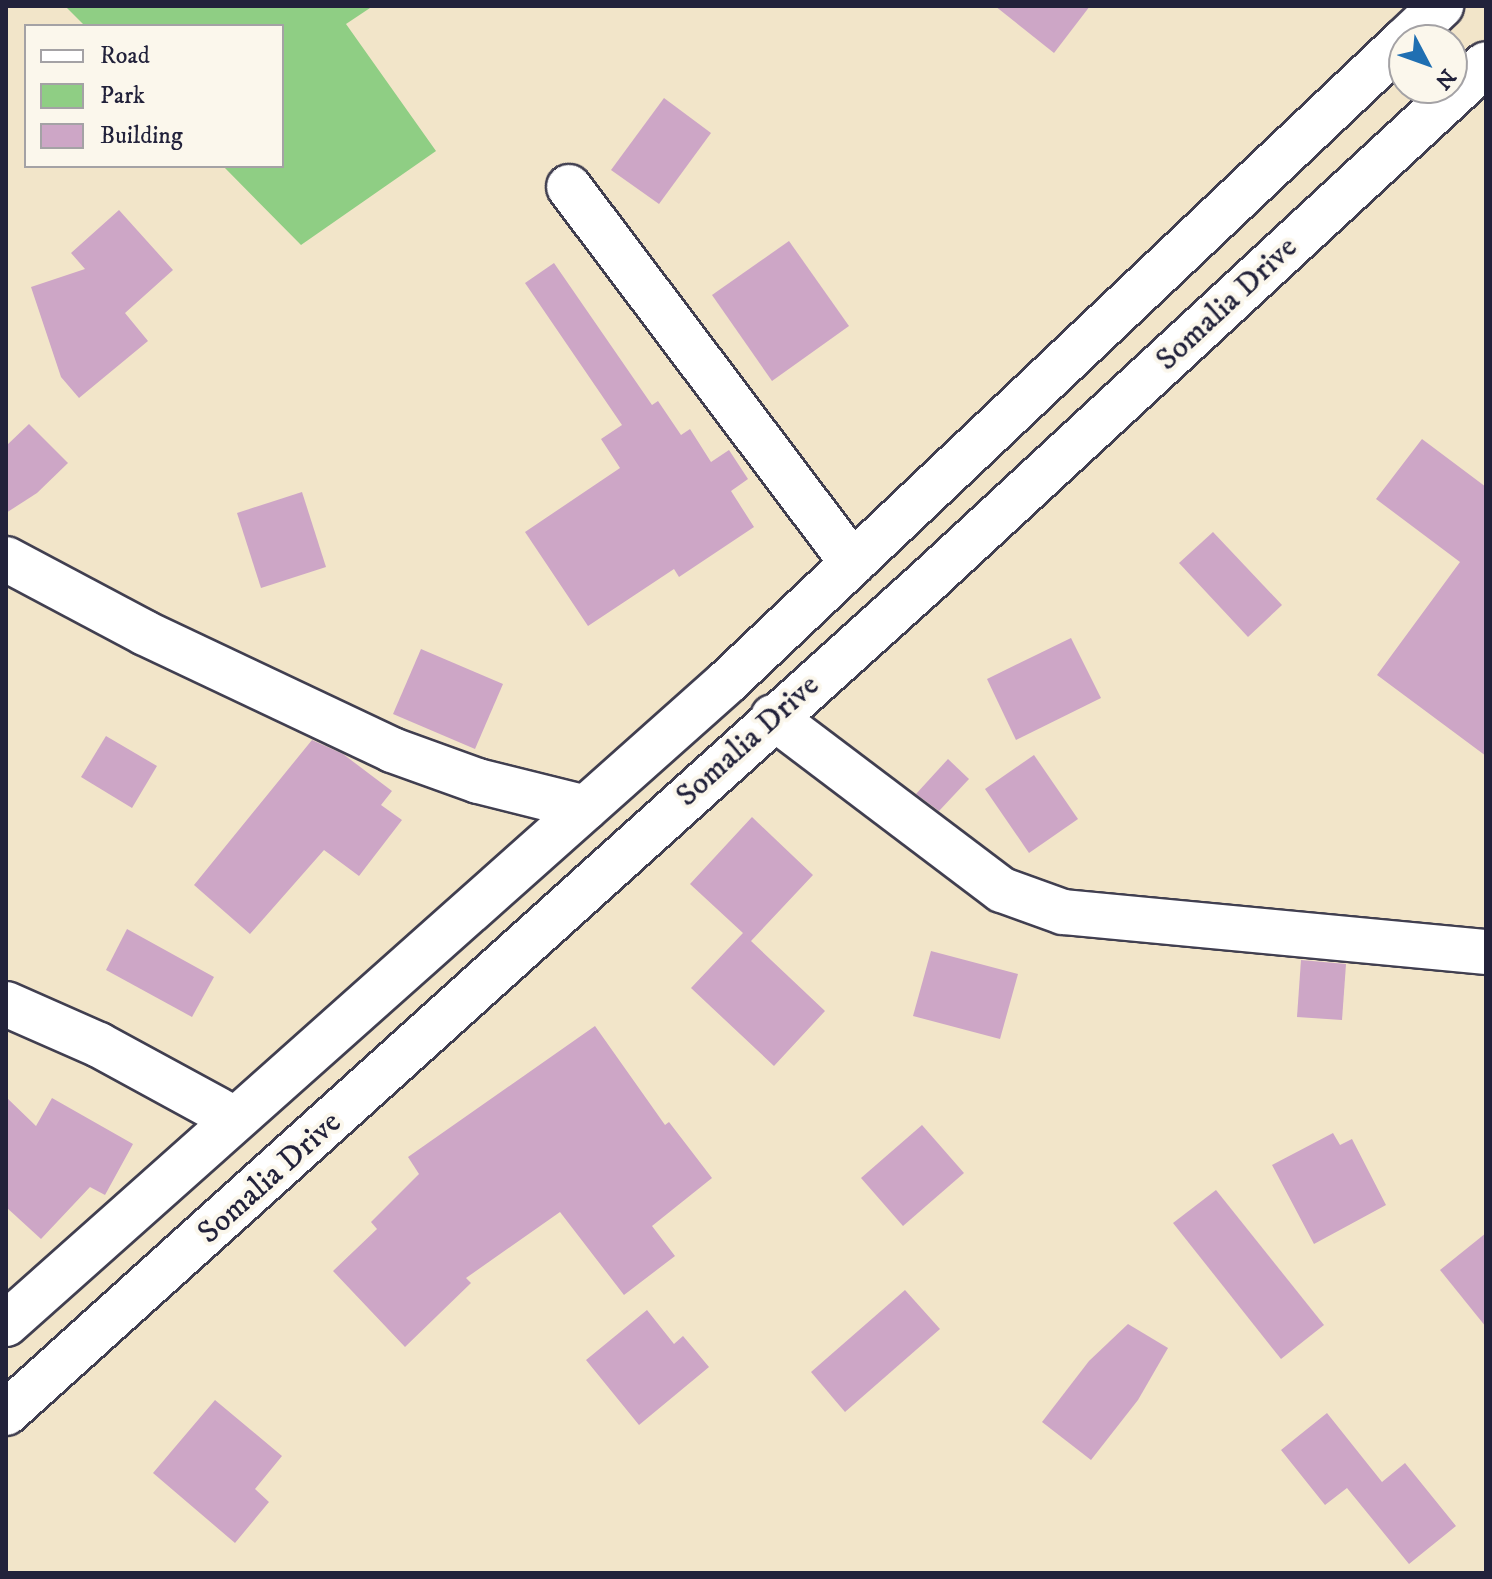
<!DOCTYPE html>
<style>
body{margin:0}
#map{position:relative;width:1492px;height:1579px;overflow:hidden;background:#f2e5c9;font-family:"IM FELL DW Pica",serif}
div>[style]{position:absolute}
.green>*{inset:0;background:#8fce84}
.building>*{inset:0;background:#cda6c6}
.roads{filter:drop-shadow(2px 0 #413f50) drop-shadow(-2px 0 #413f50) drop-shadow(0 2px #413f50) drop-shadow(0 -2px #413f50)}
.minor>*{height:44px;margin:-22px;padding:0 22px;transform-origin:22px;border-radius:22px;background:#fff}
.major>*{height:44px;margin:-22px;padding:0 22px;transform-origin:22px;border-radius:22px;background:#fff}
span{translate:-50% -50%;white-space:nowrap;text-align:center;line-height:1.15;-webkit-text-stroke:8px #fbf7ec;paint-order:stroke}
.street-label{font-size:32px;color:#22223b}
.frame{position:absolute;inset:0;border:8px solid #22223b;pointer-events:none}
.legend{position:absolute;left:24px;top:24px;width:260px;height:144px;box-sizing:border-box;background:#fbf7ec;border:2px solid #a4a2a5;margin:0;padding:10px 14px;list-style:none;font-size:24px;color:#22223b}
.legend li{display:flex;align-items:center;gap:16px;height:40px}
.legend b{width:40px;border:2px solid #a4a2a5}
.north{position:absolute;left:1388px;top:24px;width:80px;height:80px;box-sizing:border-box;background:#fbf7ec;border:2px solid #a4a2a5;border-radius:50%;rotate:131deg;font-size:22px;font-weight:700;line-height:32px;text-align:center;color:#22223b}
.north::after{content:'';display:block;margin:auto;width:28px;height:36px;background:#1f6fb2;clip-path:polygon(50% 0,100% 100%,50% 72%,0 100%)}
</style>
<div id="map">
<div class="green">
<div style="clip-path:polygon(65px 6px,373px 6px,346px 24px,436px 151px,301px 245px,223px 166px,282px 166px,282px 26px,85px 26px)"></div>
</div>
<div class="building">
<div style="clip-path:polygon(995px 6px,1090px 6px,1054px 53px)"></div>
<div style="clip-path:polygon(664px 98px,711px 133px,659px 204px,611px 170px)"></div>
<div style="clip-path:polygon(119px 210px,173px 270px,125px 313px,148px 341px,79px 398px,61px 377px,31px 287px,85px 269px,71px 253px)"></div>
<div style="clip-path:polygon(789px 241px,849px 326px,772px 381px,712px 295px)"></div>
<div style="clip-path:polygon(554px 263px,652px 405px,658px 401px,681px 435px,690px 429px,711px 462px,729px 450px,748px 479px,731px 491px,754px 527px,679px 577px,674px 569px,588px 626px,525px 532px,620px 468px,601px 439px,622px 425px,525px 283px)"></div>
<div style="clip-path:polygon(29px 424px,68px 463px,37px 493px,6px 513px,6px 446px)"></div>
<div style="clip-path:polygon(1422px 439px,1486px 487px,1486px 756px,1377px 675px,1460px 562px,1376px 499px)"></div>
<div style="clip-path:polygon(302px 492px,326px 567px,261px 588px,237px 513px)"></div>
<div style="clip-path:polygon(1213px 532px,1282px 605px,1248px 637px,1179px 563px)"></div>
<div style="clip-path:polygon(1071px 638px,1101px 698px,1016px 740px,987px 679px)"></div>
<div style="clip-path:polygon(421px 649px,503px 684px,475px 749px,393px 714px)"></div>
<div style="clip-path:polygon(106px 736px,157px 766px,132px 808px,81px 777px)"></div>
<div style="clip-path:polygon(312px 740px,343px 754px,392px 791px,381px 805px,402px 820px,359px 876px,324px 850px,250px 934px,194px 885px)"></div>
<div style="clip-path:polygon(1034px 755px,1078px 819px,1029px 853px,985px 789px)"></div>
<div style="clip-path:polygon(948px 759px,969px 779px,939px 811px,916px 794px)"></div>
<div style="clip-path:polygon(752px 817px,813px 875px,751px 941px,825px 1011px,774px 1066px,691px 988px,743px 933px,690px 884px)"></div>
<div style="clip-path:polygon(127px 929px,214px 977px,192px 1017px,106px 970px)"></div>
<div style="clip-path:polygon(931px 951px,1018px 974px,1000px 1039px,913px 1016px)"></div>
<div style="clip-path:polygon(1301px 960px,1346px 964px,1342px 1020px,1297px 1017px)"></div>
<div style="clip-path:polygon(595px 1026px,665px 1125px,669px 1122px,712px 1178px,652px 1226px,675px 1256px,624px 1295px,560px 1212px,466px 1278px,471px 1283px,405px 1347px,333px 1271px,377px 1229px,371px 1222px,419px 1174px,408px 1157px)"></div>
<div style="clip-path:polygon(6px 1097px,36px 1126px,52px 1098px,133px 1144px,105px 1195px,90px 1187px,41px 1239px,6px 1207px)"></div>
<div style="clip-path:polygon(922px 1125px,964px 1173px,903px 1226px,861px 1178px)"></div>
<div style="clip-path:polygon(1333px 1133px,1340px 1145px,1352px 1139px,1386px 1205px,1314px 1244px,1272px 1165px)"></div>
<div style="clip-path:polygon(1216px 1190px,1324px 1325px,1281px 1359px,1173px 1223px)"></div>
<div style="clip-path:polygon(1486px 1233px,1486px 1327px,1440px 1270px)"></div>
<div style="clip-path:polygon(905px 1290px,940px 1329px,845px 1412px,811px 1372px)"></div>
<div style="clip-path:polygon(647px 1310px,674px 1344px,683px 1336px,709px 1367px,639px 1425px,586px 1360px)"></div>
<div style="clip-path:polygon(1128px 1324px,1168px 1348px,1138px 1400px,1091px 1460px,1042px 1422px,1089px 1361px)"></div>
<div style="clip-path:polygon(215px 1400px,282px 1456px,255px 1489px,269px 1502px,235px 1543px,153px 1473px)"></div>
<div style="clip-path:polygon(1327px 1413px,1382px 1482px,1405px 1463px,1456px 1526px,1409px 1564px,1347px 1488px,1325px 1505px,1281px 1450px)"></div>
</div>
<div class="roads">
<div class="minor">
<div style="left:569px;top:187px;width:471px;rotate:53deg"></div>
<div style="left:6px;top:559px;width:157px;rotate:28deg"></div>
<div style="left:145px;top:633px;width:273px;rotate:25.3deg"></div>
<div style="left:392px;top:750px;width:91px;rotate:19.8deg"></div>
<div style="left:478px;top:781px;width:111px;rotate:14deg"></div>
<div style="left:773px;top:717px;width:287px;rotate:37.1deg"></div>
<div style="left:1002px;top:890px;width:65px;rotate:19.8deg"></div>
<div style="left:1063px;top:912px;width:425px;rotate:5.4deg"></div>
<div style="left:6px;top:1004px;width:102px;rotate:23.8deg"></div>
<div style="left:99px;top:1045px;width:155px;rotate:28.6deg"></div>
</div>
<div class="major">
<div style="left:1405px;top:40px;width:50px;rotate:-43.4deg"></div>
<div style="left:6px;top:1324px;width:965px;rotate:-41.68deg"></div>
<div style="left:727px;top:682px;width:932px;rotate:-43.44deg"></div>
<div style="left:6px;top:1413px;width:1246px;rotate:-42.07deg"></div>
<div style="left:931px;top:578px;width:756px;rotate:-42.8deg"></div>
</div>
</div>
<div class="street-label">
<span style="left:1227px;top:304px;rotate:-43deg">Somalia Drive</span>
<span style="left:748px;top:741px;rotate:-42deg">Somalia Drive</span>
<span style="left:270px;top:1178px;rotate:-42deg">Somalia Drive</span>
</div>
<div class="frame"></div>
<ul class="legend">
<li><b style="height:10px;background:#fff"></b>Road</li>
<li><b style="height:22px;background:#8fce84"></b>Park</li>
<li><b style="height:22px;background:#cda6c6"></b>Building</li>
</ul>
<div class="north">N</div>
</div>
